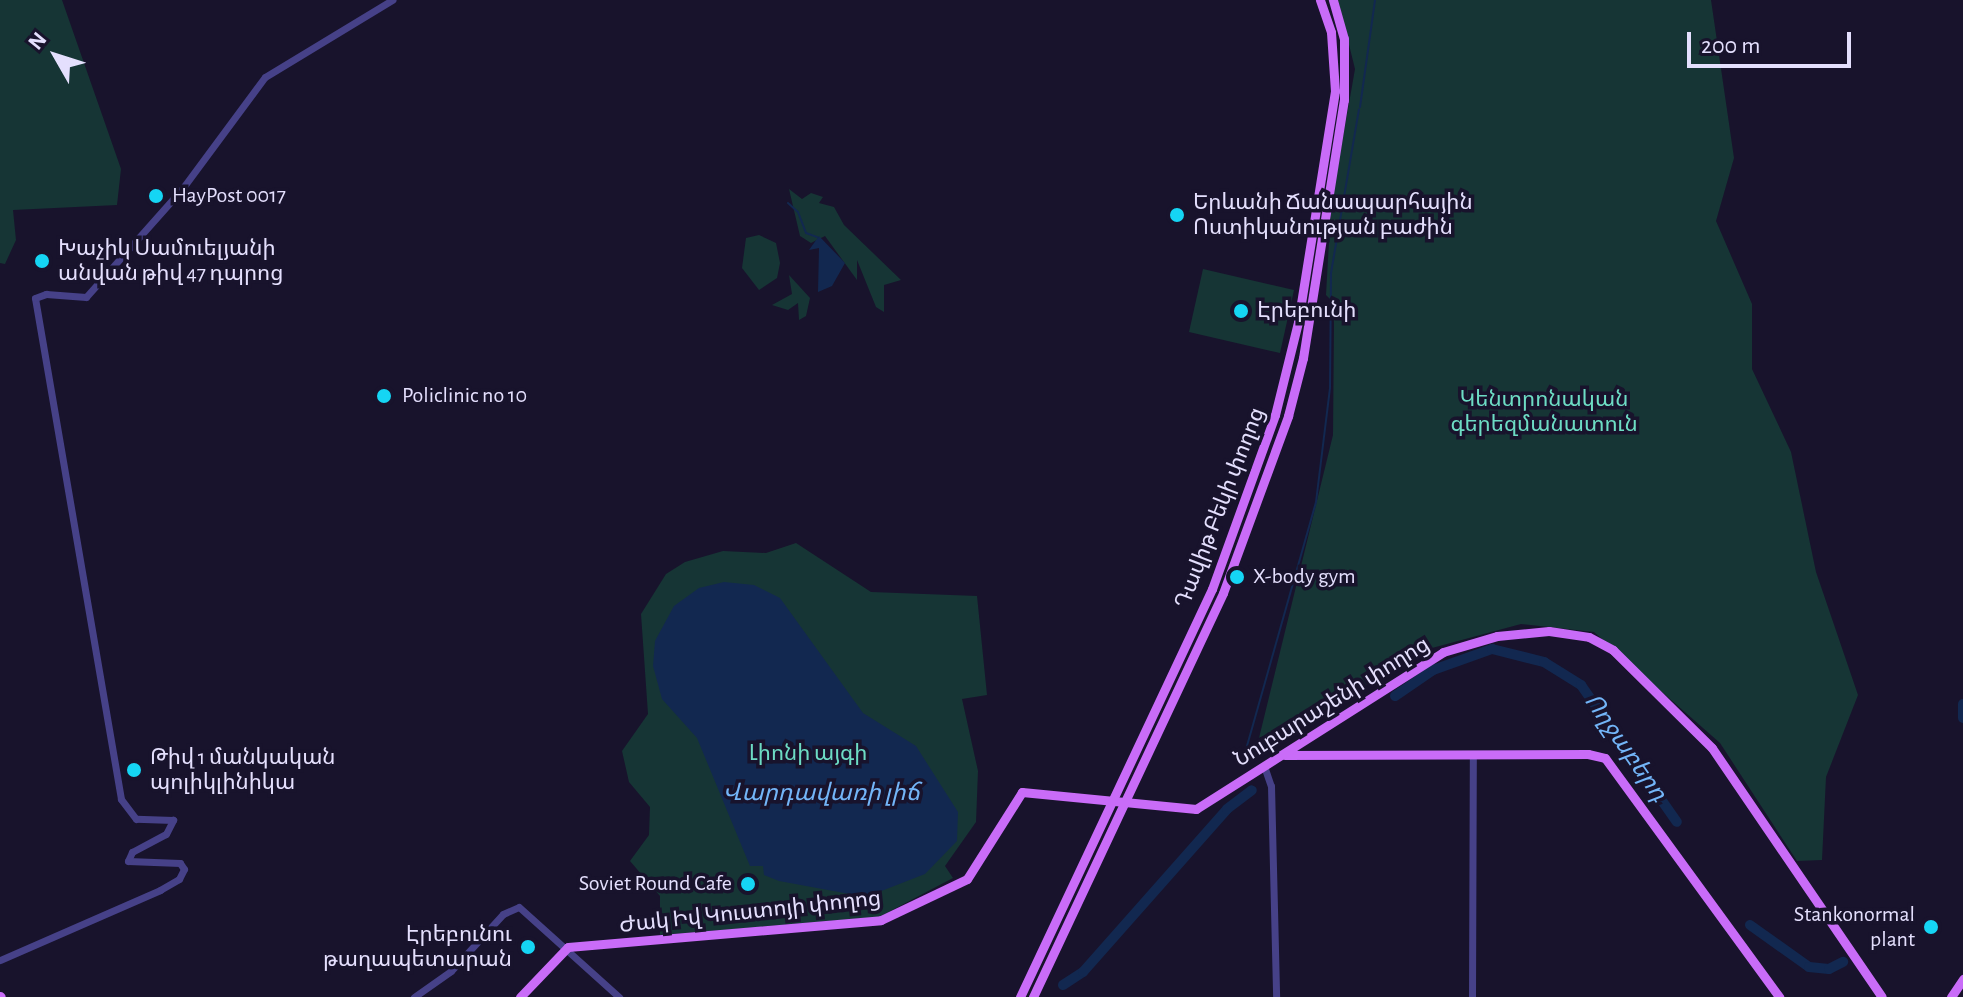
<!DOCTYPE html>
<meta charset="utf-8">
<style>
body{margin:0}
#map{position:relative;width:1963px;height:997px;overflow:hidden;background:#18132c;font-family:"Alegreya Sans","Noto Sans Armenian",sans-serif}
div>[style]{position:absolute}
.green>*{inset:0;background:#163535}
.water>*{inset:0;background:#122850}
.stream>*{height:2px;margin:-1px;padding:0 1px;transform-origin:1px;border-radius:1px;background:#122850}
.river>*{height:10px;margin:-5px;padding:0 5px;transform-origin:5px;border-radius:5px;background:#122850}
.minor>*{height:7px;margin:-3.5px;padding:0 3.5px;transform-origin:3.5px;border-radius:3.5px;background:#464188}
.major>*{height:9px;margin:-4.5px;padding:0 4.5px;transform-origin:4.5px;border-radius:4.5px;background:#c96cf8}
.dots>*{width:22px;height:22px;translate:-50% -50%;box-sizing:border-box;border:4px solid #18132c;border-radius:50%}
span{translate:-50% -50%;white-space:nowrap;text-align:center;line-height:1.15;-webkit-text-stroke:7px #18132c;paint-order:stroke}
.poi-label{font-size:22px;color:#e4dffd}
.left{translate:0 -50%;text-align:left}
.right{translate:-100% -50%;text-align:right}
.park-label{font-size:22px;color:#6ddcc4}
.street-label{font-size:22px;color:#e4dffd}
.water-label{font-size:24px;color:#73b5f8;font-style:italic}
.north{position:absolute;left:16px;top:16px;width:80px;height:80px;-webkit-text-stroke:6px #18132c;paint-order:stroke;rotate:309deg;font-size:22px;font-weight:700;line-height:32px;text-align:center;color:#e4dffd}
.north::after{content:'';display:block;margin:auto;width:28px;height:36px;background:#e4dffd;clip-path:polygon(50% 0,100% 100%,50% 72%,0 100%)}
.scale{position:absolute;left:1687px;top:32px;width:164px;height:36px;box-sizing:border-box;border:4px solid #e4dffd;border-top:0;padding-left:10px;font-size:24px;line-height:28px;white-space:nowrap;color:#e4dffd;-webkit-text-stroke:6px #18132c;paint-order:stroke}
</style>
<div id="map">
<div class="green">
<div style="clip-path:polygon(0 0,62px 0,121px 169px,117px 205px,13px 210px,16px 240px,5px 264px,0 263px)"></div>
<div style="clip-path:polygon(1338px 0,1711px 0,1734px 158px,1716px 221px,1752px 304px,1752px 369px,1791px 452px,1816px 572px,1858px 695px,1826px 777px,1822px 860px,1797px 861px,1720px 743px,1594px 632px,1521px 624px,1432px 648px,1385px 675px,1369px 675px,1367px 685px,1336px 705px,1259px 738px,1333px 435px,1334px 323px,1332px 301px,1326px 295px,1331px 206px,1355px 69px)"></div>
<div style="clip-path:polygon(789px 189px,802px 199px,811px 193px,823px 197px,819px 203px,834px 207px,844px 225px,901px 280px,884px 285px,884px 312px,876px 307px,857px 260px,857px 280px,825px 236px,811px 243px,800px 236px)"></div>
<div style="clip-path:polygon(759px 235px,776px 243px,780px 263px,777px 278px,759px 290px,742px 268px,746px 238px)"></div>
<div style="clip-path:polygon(1203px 269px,1294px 290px,1280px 353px,1189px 332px)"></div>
<div style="clip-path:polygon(789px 275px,810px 298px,806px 316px,799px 320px,798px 303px,788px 310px,772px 305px,792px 294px)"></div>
<div style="clip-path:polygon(796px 543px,871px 592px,977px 596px,987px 695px,962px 699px,978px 771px,976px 822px,945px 866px,953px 878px,879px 917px,660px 935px,660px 896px,630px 861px,649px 835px,650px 807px,629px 782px,622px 751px,648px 714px,641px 614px,666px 574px,685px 562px,723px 551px,766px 553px)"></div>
</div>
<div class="water">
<div style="clip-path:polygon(819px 236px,845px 263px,832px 286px,818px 292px,819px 248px,809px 250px)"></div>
<div style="clip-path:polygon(724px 582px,754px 585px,780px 598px,863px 713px,916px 746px,958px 812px,957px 841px,925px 874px,866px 897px,779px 881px,764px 875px,763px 866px,750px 866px,697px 738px,662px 699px,653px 666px,655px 641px,674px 606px,699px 588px)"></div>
</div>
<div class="stream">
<div style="left:1360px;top:107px;width:108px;rotate:-82deg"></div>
<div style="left:788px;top:203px;width:13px;rotate:42deg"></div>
<div style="left:798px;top:212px;width:22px;rotate:69deg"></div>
<div style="left:806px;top:233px;width:12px;rotate:20deg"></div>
<div style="left:1245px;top:753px;width:261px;rotate:-74.2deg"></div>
<div style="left:1316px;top:502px;width:115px;rotate:-83deg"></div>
<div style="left:1330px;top:388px;width:115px;rotate:-89.5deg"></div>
<div style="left:1331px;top:273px;width:166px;rotate:-80.3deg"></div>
</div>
<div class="river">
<div style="left:1395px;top:696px;width:46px;rotate:-34.4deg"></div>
<div style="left:1433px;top:670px;width:63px;rotate:-19.6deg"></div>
<div style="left:1492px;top:649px;width:54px;rotate:14deg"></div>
<div style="left:1544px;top:662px;width:44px;rotate:31.9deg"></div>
<div style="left:1581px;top:685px;width:167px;rotate:55deg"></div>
<div style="left:1963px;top:704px;width:14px;rotate:90deg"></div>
<div style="left:1750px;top:925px;width:72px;rotate:35.4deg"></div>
<div style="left:1809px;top:967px;width:20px;rotate:6deg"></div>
<div style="left:1829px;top:969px;width:16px;rotate:-27deg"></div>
<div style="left:1063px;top:985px;width:24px;rotate:-33deg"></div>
<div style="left:1083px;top:972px;width:217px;rotate:-48.5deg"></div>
<div style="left:1227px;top:809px;width:31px;rotate:-37deg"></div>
</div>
<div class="minor">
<div style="left:1264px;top:766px;width:21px;rotate:71deg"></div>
<div style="left:1271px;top:786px;width:211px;rotate:88.6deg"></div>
<div style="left:0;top:960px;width:175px;rotate:-23.6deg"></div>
<div style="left:160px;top:890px;width:22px;rotate:-30deg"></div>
<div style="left:179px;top:879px;width:11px;rotate:-63deg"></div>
<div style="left:184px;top:869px;width:7px;rotate:-124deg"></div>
<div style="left:180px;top:863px;width:52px;rotate:-177.8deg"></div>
<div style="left:128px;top:861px;width:10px;rotate:-66deg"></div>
<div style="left:132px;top:852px;width:38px;rotate:-28deg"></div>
<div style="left:166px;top:834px;width:16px;rotate:-63deg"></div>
<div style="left:173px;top:820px;width:37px;rotate:-178deg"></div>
<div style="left:136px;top:819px;width:25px;rotate:-127deg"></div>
<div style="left:121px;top:799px;width:508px;rotate:-99.74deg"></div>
<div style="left:35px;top:298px;width:12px;rotate:-20deg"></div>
<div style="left:46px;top:294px;width:40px;rotate:4.3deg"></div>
<div style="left:86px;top:297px;width:144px;rotate:-48.4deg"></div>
<div style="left:182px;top:189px;width:139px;rotate:-53.5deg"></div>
<div style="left:265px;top:77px;width:149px;rotate:-31.2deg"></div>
<div style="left:414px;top:997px;width:45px;rotate:-35.1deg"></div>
<div style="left:451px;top:971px;width:77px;rotate:-47.6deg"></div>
<div style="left:503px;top:914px;width:17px;rotate:-24deg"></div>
<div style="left:519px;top:907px;width:135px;rotate:42deg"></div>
<div style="left:1472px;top:997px;width:241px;rotate:-89.8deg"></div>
</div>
<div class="major">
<div style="left:1285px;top:755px;width:303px;rotate:-0.2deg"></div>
<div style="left:1588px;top:754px;width:17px;rotate:13deg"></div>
<div style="left:1605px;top:758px;width:296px;rotate:53.9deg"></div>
<div style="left:0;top:996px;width:1px;rotate:45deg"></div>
<div style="left:520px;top:997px;width:69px;rotate:-46.2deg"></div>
<div style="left:568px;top:947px;width:314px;rotate:-4.9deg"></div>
<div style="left:881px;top:920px;width:95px;rotate:-25.5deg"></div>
<div style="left:967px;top:879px;width:103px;rotate:-57.7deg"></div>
<div style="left:1022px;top:792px;width:175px;rotate:5.6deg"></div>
<div style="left:1196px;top:809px;width:293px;rotate:-32.4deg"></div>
<div style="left:1443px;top:652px;width:56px;rotate:-16.5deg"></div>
<div style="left:1497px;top:636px;width:52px;rotate:-5.5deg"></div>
<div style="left:1549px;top:631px;width:40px;rotate:8.5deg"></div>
<div style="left:1589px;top:637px;width:27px;rotate:28deg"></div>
<div style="left:1613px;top:650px;width:139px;rotate:44.7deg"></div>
<div style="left:1712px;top:748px;width:301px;rotate:55.7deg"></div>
<div style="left:1020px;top:997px;width:451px;rotate:-64.8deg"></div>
<div style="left:1212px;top:589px;width:185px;rotate:-70.1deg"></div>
<div style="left:1275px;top:415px;width:96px;rotate:-76.1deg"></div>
<div style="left:1298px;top:322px;width:234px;rotate:-80.9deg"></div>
<div style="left:1335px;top:91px;width:59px;rotate:-93.9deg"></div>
<div style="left:1331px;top:32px;width:34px;rotate:-109deg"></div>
<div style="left:1033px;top:997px;width:446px;rotate:-64.8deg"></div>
<div style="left:1223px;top:593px;width:189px;rotate:-69.8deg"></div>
<div style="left:1288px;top:416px;width:60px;rotate:-75.5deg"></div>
<div style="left:1303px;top:358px;width:261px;rotate:-81deg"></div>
<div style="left:1344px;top:100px;width:61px;rotate:-90deg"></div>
<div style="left:1344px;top:39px;width:41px;rotate:-105.8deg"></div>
<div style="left:1951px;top:997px;width:22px;rotate:-56deg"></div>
</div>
<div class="dots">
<div style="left:156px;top:196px;background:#15d5f4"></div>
<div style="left:1177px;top:215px;background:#15d5f4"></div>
<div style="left:42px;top:261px;background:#15d5f4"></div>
<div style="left:1241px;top:311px;background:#15d5f4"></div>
<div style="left:384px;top:396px;background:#15d5f4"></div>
<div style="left:1237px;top:577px;background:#15d5f4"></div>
<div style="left:134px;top:770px;background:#15d5f4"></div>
<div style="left:748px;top:884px;background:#15d5f4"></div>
<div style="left:1931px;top:927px;background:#15d5f4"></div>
<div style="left:528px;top:947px;background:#15d5f4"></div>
</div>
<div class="poi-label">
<span class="left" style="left:172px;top:196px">HayPost 0017</span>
<span class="left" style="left:1193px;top:215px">Երևանի Ճանապարհային<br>Ոստիկանության բաժին</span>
<span class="left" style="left:58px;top:261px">Խաչիկ Սամուելյանի<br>անվան թիվ 47 դպրոց</span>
<span class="left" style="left:1257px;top:311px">Էրեբունի</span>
<span class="left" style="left:402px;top:396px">Policlinic no 10</span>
<span class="left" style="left:1253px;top:577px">X-body gym</span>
<span class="left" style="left:150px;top:770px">Թիվ 1 մանկական<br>պոլիկլինիկա</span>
<span class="right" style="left:732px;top:884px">Soviet Round Cafe</span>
<span class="right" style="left:1915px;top:927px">Stankonormal<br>plant</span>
<span class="right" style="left:512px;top:947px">Էրեբունու<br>թաղապետարան</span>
</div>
<div class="park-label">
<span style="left:1544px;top:412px">Կենտրոնական<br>գերեզմանատուն</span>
<span style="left:808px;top:754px">Լիոնի այգի</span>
</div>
<div class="street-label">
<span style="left:1220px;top:508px;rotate:-69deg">Դավիթ Բեկի փողոց</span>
<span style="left:1332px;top:702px;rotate:-32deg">Նուբարաշենի փողոց</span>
<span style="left:750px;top:912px;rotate:-6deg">Ժակ Իվ Կուստոյի փողոց</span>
</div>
<div class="water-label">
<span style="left:1625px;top:748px;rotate:55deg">Ողջաբերդ</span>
<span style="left:821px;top:794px">Վարդավառի լիճ</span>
</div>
<div class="north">N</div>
<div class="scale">200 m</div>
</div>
